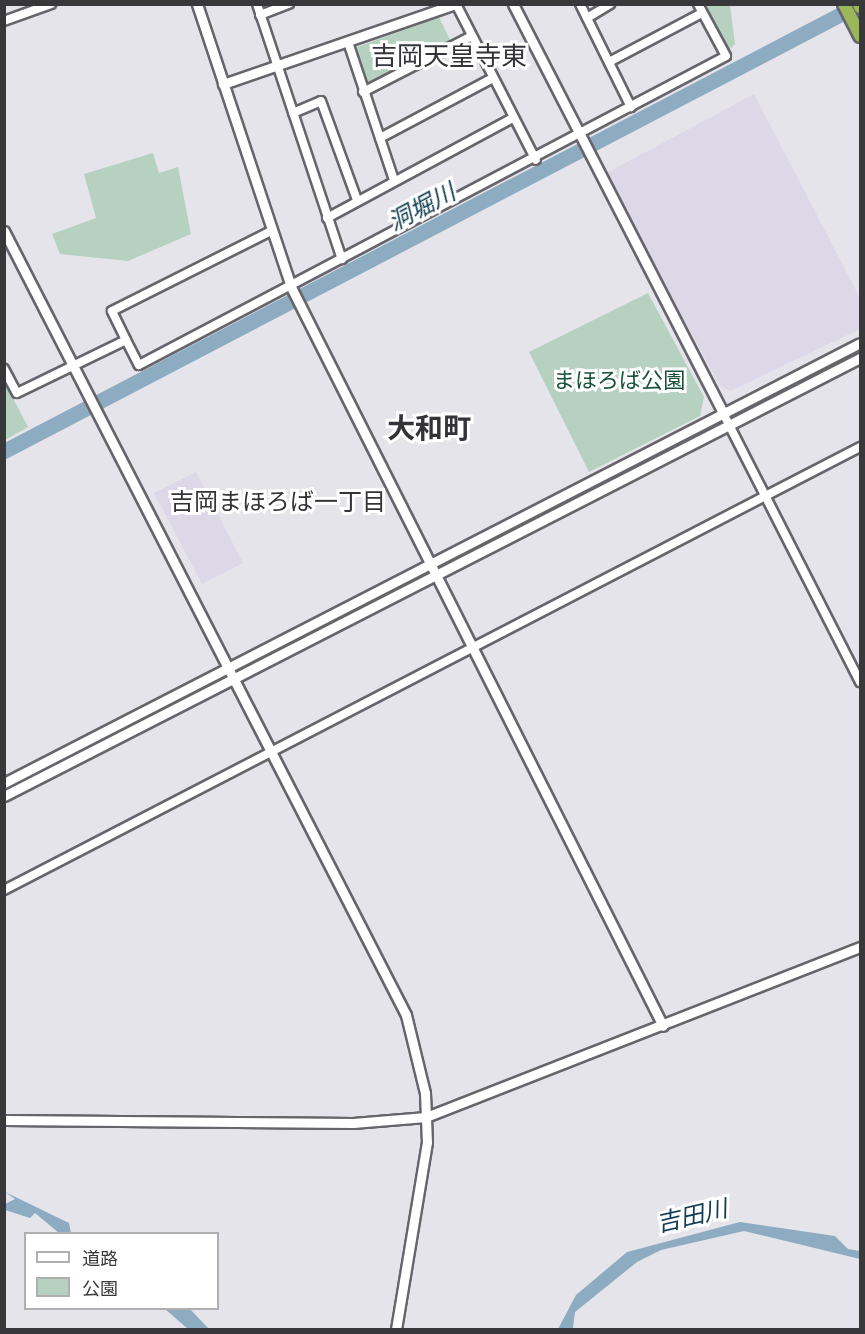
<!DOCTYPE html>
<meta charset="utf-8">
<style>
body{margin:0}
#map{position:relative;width:865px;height:1334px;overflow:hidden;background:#e6e4eb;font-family:Karla,"Noto Sans JP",sans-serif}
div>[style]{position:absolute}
.built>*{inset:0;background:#dcd8e7}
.green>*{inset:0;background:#b7d1c1}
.water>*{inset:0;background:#8dacc1}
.river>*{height:15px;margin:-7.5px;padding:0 7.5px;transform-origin:7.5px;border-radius:7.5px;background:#8dacc1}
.roads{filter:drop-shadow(2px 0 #66656b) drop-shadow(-2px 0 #66656b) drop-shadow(0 2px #66656b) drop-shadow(0 -2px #66656b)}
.minor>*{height:8px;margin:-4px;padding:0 4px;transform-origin:4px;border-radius:4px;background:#fff}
.tertiary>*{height:9px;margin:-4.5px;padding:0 4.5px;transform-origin:4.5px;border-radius:4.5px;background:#fff}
.trunk>*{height:12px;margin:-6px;padding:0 6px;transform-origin:6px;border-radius:6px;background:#9ab75c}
span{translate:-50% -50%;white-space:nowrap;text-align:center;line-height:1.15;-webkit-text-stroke:6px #fff;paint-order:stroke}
.park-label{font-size:22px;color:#195236}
.water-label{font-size:24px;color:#123c53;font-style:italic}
.neighbourhood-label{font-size:24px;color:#343339}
.quarter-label{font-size:26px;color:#343339}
.district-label{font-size:28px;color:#343339;font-weight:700}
.frame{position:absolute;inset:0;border:6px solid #38373a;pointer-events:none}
.legend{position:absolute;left:24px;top:1232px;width:195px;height:78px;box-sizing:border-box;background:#fff;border:2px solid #afafb0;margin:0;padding:8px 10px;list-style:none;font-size:18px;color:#38373a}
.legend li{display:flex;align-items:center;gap:12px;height:30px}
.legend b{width:30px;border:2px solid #afafb0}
</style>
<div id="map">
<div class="built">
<div style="clip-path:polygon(754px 94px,860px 298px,860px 329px,730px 391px,720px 386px,605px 174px)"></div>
<div style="clip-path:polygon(196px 472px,243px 563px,202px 584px,154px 493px)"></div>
</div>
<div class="green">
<div style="clip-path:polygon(706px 5px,730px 5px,735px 44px,729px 50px)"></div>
<div style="clip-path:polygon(439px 17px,451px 42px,371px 86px,365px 83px,357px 47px)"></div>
<div style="clip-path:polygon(153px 153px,159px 173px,178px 167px,191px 234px,128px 261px,60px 254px,52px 234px,96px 218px,84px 174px)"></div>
<div style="clip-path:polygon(648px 293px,704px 397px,700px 416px,589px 472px,529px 352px)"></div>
<div style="clip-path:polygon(4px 381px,28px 427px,5px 440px,4px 440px)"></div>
</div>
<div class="water">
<div style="clip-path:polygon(5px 1192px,69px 1223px,71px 1233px,59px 1233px,35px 1213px,30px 1218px,5px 1210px,5px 1204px,15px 1199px)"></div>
<div style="clip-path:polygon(740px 1222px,835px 1236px,848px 1249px,860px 1251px,860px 1259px,744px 1231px,661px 1250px,637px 1262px,575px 1312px,573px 1328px,581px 1329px,558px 1329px,576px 1295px,627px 1252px)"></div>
<div style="clip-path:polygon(165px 1309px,190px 1309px,209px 1329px,188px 1329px)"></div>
</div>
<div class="river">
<div style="left:4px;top:451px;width:966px;rotate:-27.57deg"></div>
</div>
<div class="roads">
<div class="minor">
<div style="left:257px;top:4px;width:269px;rotate:71.6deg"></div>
<div style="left:456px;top:4px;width:175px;rotate:62.9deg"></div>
<div style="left:580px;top:4px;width:115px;rotate:63.7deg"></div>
<div style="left:260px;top:15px;width:31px;rotate:-21deg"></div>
<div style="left:587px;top:18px;width:27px;rotate:-31deg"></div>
<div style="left:4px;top:21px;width:50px;rotate:-19.9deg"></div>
<div style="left:348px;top:42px;width:145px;rotate:71.6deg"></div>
<div style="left:609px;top:62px;width:105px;rotate:-27.8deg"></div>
<div style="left:363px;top:92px;width:120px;rotate:-27.2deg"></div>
<div style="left:293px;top:113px;width:30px;rotate:-23deg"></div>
<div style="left:321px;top:101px;width:105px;rotate:70deg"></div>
<div style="left:380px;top:138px;width:126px;rotate:-28deg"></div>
<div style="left:327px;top:218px;width:211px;rotate:-28.3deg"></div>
<div style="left:126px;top:340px;width:28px;rotate:63deg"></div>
<div style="left:139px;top:365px;width:663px;rotate:-27.76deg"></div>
<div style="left:726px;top:56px;width:59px;rotate:-118.3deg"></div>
<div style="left:4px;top:369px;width:27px;rotate:62deg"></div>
<div style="left:17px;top:393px;width:121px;rotate:-25.9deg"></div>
<div style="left:126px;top:340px;width:32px;rotate:-116deg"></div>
<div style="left:112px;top:311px;width:178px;rotate:-26.7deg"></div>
<div style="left:723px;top:413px;width:302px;rotate:63deg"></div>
<div style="left:4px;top:890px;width:964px;rotate:-27.36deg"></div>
</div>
<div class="tertiary">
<div style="left:197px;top:4px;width:298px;rotate:71.6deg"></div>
<div style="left:291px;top:287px;width:827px;rotate:63.28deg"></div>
<div style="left:513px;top:4px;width:460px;rotate:62.8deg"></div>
<div style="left:223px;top:84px;width:245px;rotate:-19deg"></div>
<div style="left:4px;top:231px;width:881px;rotate:62.85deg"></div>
<div style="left:406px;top:1015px;width:80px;rotate:76.3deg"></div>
<div style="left:425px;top:1093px;width:49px;rotate:87.7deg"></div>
<div style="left:427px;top:1142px;width:191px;rotate:99.4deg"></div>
<div style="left:4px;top:783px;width:962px;rotate:-27.2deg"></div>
<div style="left:4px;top:796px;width:962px;rotate:-27.1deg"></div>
<div style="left:4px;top:1120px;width:349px;rotate:0.5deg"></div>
<div style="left:353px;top:1123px;width:73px;rotate:-4.7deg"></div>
<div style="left:426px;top:1117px;width:466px;rotate:-21.4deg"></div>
</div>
<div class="trunk">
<div style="left:844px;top:4px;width:36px;rotate:63deg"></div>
<div style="left:859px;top:4px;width:3px;rotate:72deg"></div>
</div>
</div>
<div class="park-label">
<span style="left:619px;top:382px">まほろば公園</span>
</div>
<div class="water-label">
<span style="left:422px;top:208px;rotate:-28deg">洞堀川</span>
<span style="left:692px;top:1217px;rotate:-13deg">吉田川</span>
</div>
<div class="neighbourhood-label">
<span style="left:278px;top:503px">吉岡まほろば一丁目</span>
</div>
<div class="quarter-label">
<span style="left:449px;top:57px">吉岡天皇寺東</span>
</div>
<div class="district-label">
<span style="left:429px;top:429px">大和町</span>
</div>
<div class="frame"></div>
<ul class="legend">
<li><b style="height:8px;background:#fff"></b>道路</li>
<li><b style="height:16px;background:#b7d1c1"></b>公園</li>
</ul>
</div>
